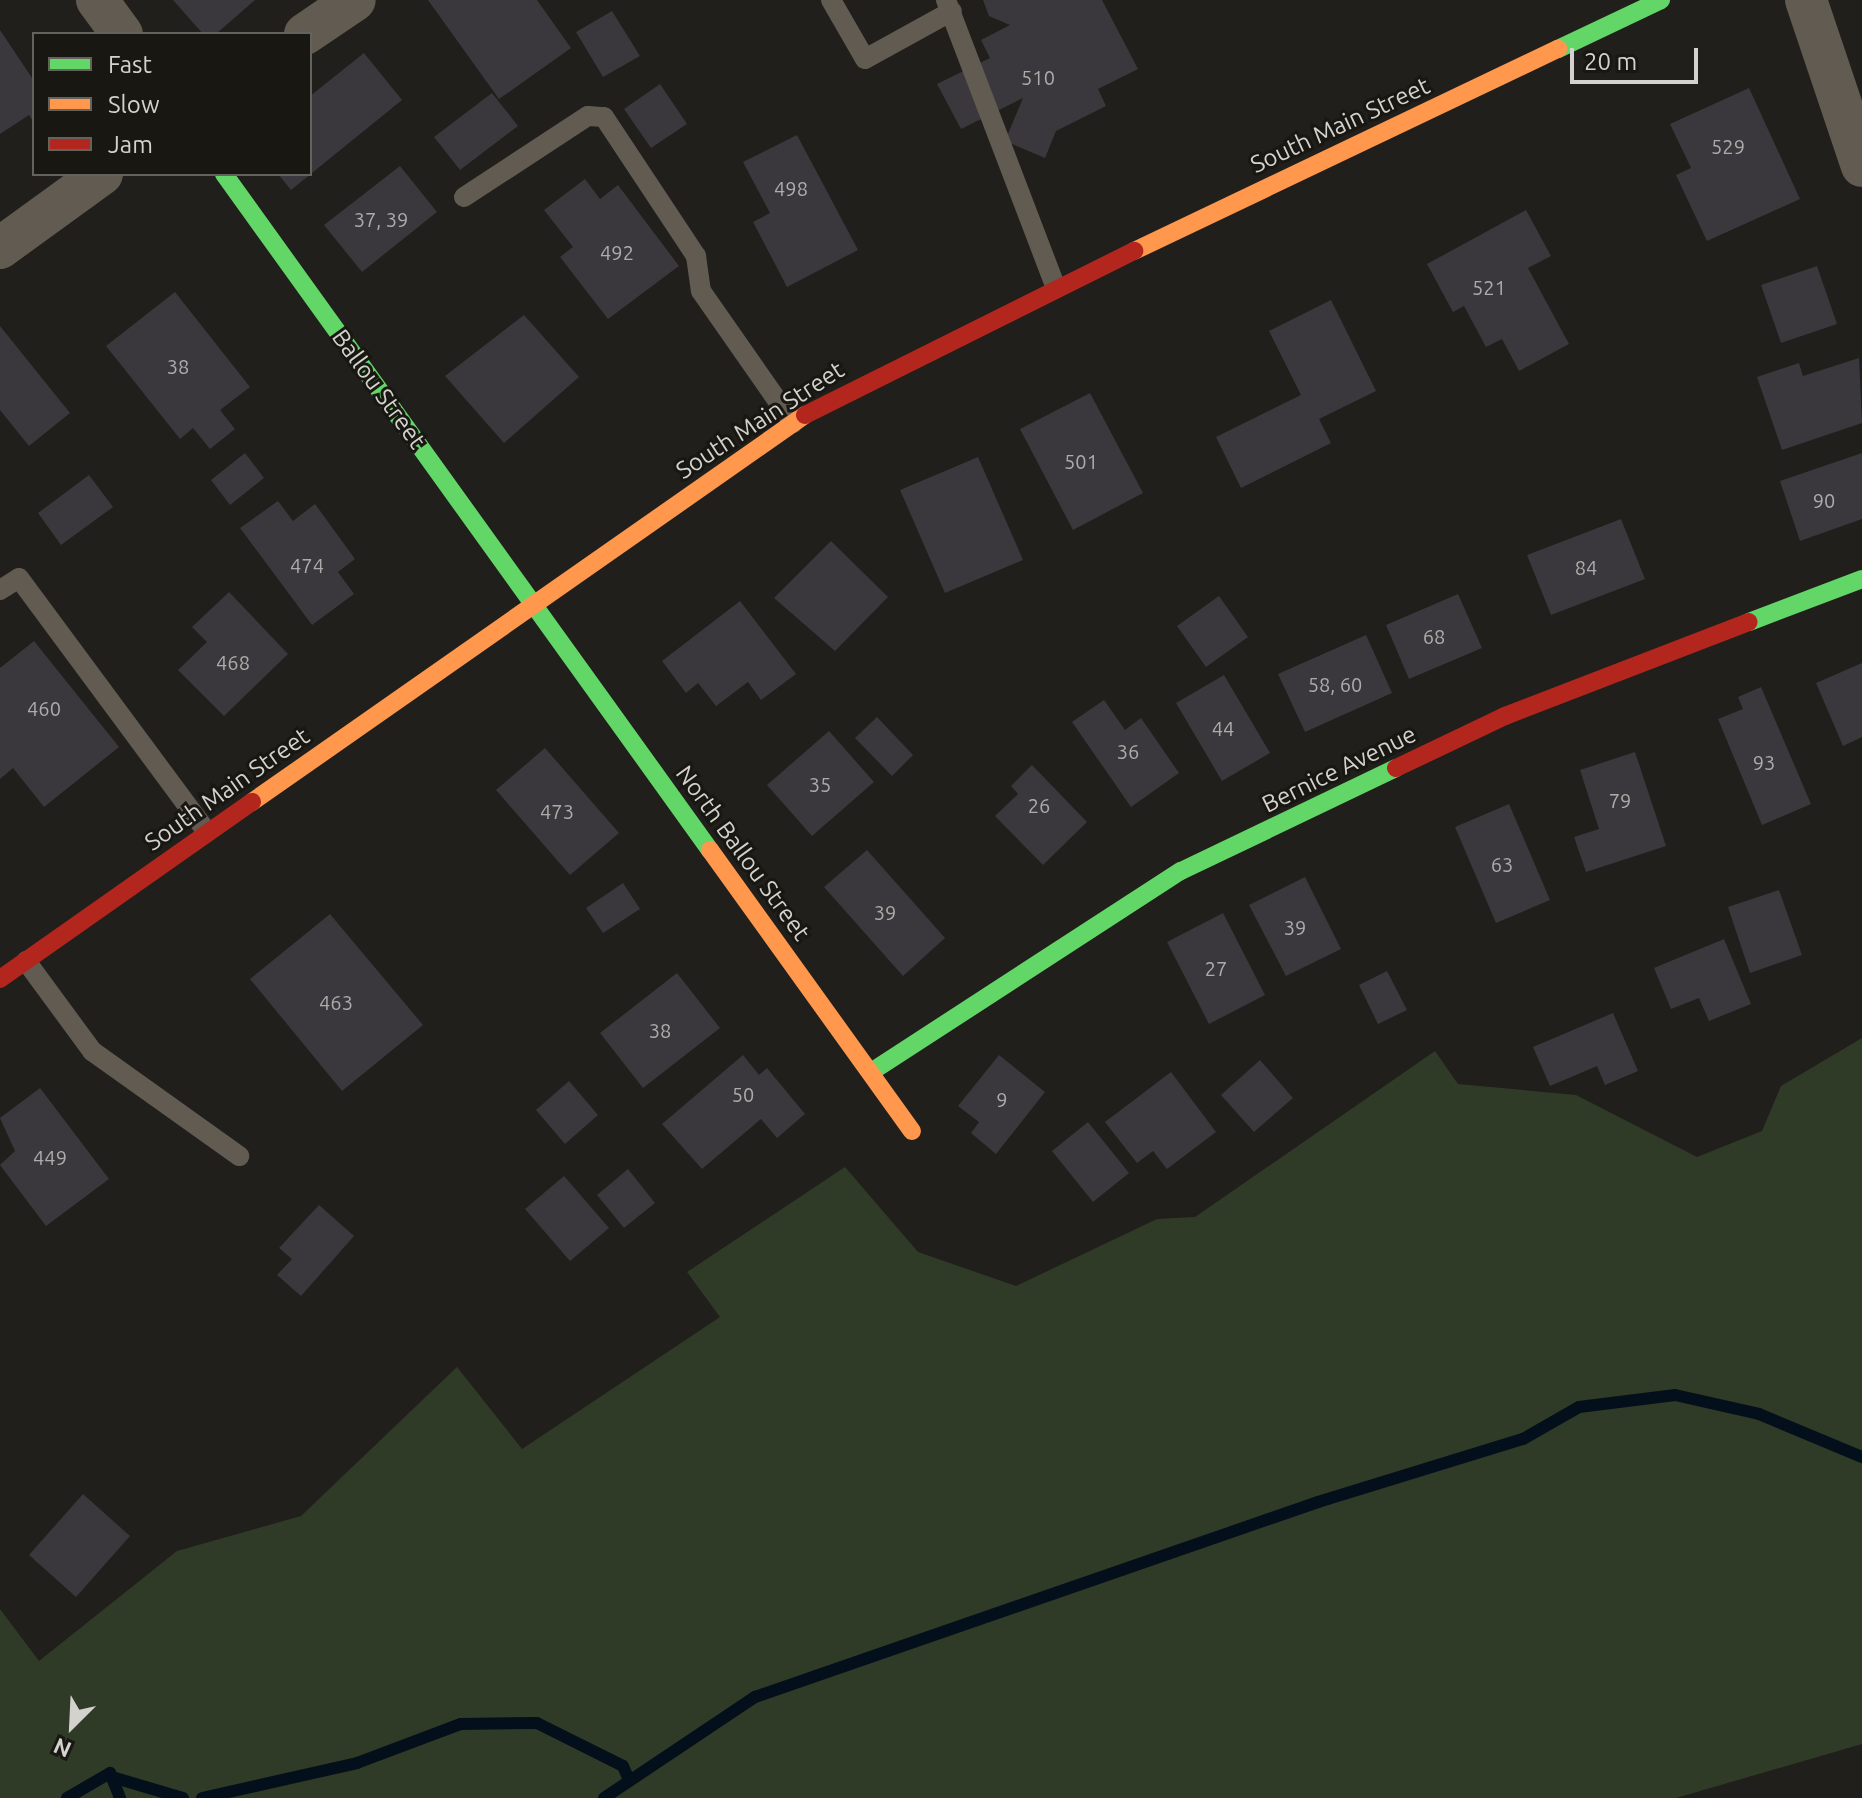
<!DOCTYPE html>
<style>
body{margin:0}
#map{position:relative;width:1862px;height:1798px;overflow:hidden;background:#201f1b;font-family:Ubuntu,sans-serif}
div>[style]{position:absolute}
.green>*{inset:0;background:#2f3b26}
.stream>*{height:12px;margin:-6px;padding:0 6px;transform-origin:6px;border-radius:6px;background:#03101c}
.building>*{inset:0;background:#3a383c}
.lane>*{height:20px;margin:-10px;padding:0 10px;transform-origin:10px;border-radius:10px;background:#615b52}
.street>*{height:42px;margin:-21px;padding:0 21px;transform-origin:21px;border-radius:21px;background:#615b52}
.fast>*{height:18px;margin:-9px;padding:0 9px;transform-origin:9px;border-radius:9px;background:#63d668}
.slow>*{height:18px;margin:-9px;padding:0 9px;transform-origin:9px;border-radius:9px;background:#ff974d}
.jam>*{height:18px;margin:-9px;padding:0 9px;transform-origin:9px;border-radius:9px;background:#b3261e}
span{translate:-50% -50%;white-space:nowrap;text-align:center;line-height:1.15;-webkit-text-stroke:6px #181711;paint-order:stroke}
.number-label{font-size:20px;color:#adacaa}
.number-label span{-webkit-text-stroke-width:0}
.street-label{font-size:24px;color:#d3d2ce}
.legend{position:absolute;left:32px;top:32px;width:280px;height:144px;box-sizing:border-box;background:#181711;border:2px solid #63625d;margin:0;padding:10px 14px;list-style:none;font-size:24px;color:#d3d2ce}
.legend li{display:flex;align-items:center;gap:16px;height:40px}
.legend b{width:40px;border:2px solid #63625d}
.north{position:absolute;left:32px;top:1686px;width:80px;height:80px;-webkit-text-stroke:6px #181711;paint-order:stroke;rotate:204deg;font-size:22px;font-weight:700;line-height:32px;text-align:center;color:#d3d2ce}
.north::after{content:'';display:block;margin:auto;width:28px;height:36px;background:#d3d2ce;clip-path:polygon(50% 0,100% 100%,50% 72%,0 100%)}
.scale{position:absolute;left:1570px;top:48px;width:128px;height:36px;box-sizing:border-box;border:4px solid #d3d2ce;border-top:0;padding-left:10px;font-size:24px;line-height:28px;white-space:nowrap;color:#d3d2ce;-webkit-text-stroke:6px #181711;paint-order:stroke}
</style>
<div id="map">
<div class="green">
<div style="clip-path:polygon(1862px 1038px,1862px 1744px,1676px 1798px,0 1798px,0 1609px,39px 1661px,177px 1551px,301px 1516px,457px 1367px,522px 1449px,720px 1317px,687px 1272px,845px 1167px,918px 1252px,1016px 1286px,1157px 1219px,1195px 1217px,1435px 1051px,1458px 1084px,1576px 1095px,1697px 1157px,1762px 1131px,1781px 1086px)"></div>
</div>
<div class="stream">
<div style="left:112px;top:1777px;width:74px;rotate:16.5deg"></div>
<div style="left:67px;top:1798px;width:50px;rotate:-30.2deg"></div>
<div style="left:110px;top:1773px;width:27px;rotate:68deg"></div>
<div style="left:202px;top:1798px;width:159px;rotate:-12.7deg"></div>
<div style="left:357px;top:1763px;width:111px;rotate:-20.6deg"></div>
<div style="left:461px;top:1724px;width:76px;rotate:-0.8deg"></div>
<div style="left:537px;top:1723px;width:96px;rotate:26.6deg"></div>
<div style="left:623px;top:1766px;width:15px;rotate:67deg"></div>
<div style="left:604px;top:1798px;width:182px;rotate:-33.8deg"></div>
<div style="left:755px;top:1697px;width:596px;rotate:-19.1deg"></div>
<div style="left:1318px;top:1502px;width:214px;rotate:-17.1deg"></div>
<div style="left:1523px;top:1439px;width:64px;rotate:-29.7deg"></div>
<div style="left:1579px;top:1407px;width:97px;rotate:-7.1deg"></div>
<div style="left:1675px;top:1395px;width:86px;rotate:12.7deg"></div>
<div style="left:1759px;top:1414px;width:112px;rotate:22.7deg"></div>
</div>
<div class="building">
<div style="clip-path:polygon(173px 0,255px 0,216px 34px,203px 34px)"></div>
<div style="clip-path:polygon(428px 0,537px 0,571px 48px,499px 99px)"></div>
<div style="clip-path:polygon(983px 0,1102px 0,1138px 69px,1098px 89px,1106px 106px,1056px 131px,1045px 158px,1005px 141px,1023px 98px,961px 129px,937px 84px,990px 58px,981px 40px,1010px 25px,989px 16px)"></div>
<div style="clip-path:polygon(612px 11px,640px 56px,603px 77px,576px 32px)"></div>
<div style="clip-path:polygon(0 30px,34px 81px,34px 123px,29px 115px,0 134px)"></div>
<div style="clip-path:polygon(364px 53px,402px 100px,291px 190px,278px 174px,310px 174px,310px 96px)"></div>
<div style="clip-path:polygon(660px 84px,687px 124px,651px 148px,624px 109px)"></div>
<div style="clip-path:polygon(1749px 88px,1800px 199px,1707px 241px,1676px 175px,1691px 168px,1670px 124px)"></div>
<div style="clip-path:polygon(492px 93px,518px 126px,460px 170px,434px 137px)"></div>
<div style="clip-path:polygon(797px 135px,858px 250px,787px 287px,753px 222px,770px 213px,743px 162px)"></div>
<div style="clip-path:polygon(400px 166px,437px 212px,362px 272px,324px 225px)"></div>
<div style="clip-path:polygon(585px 179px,600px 199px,618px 185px,679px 266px,608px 319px,560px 257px,573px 247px,544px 210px)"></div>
<div style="clip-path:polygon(1526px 210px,1551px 256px,1528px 268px,1569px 344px,1519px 371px,1502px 339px,1486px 347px,1464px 306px,1453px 312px,1427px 264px)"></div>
<div style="clip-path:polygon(1817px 266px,1837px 324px,1781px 343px,1761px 285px)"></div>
<div style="clip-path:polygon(175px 292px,250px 387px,220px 410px,235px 429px,210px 449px,193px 428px,180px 439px,106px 346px)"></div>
<div style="clip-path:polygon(1331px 300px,1376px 391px,1319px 419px,1331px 443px,1241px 488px,1216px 437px,1301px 395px,1269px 331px)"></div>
<div style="clip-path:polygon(524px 315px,579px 377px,504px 443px,445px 376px)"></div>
<div style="clip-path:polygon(0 326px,70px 413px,29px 446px,0 410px)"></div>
<div style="clip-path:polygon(1859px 358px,1862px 423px,1782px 450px,1757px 377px,1799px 363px,1803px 376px)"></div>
<div style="clip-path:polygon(1090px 393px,1143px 493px,1073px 530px,1020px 429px)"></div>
<div style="clip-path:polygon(245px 453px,264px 478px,230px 505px,211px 480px)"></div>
<div style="clip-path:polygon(1862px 453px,1862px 519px,1800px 541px,1780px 481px)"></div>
<div style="clip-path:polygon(978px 457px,1023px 560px,945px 593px,900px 490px)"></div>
<div style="clip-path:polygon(89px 475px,113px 507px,61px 545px,38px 513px)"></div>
<div style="clip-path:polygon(278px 501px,293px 521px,315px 504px,355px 559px,338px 572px,354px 594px,312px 625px,240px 528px)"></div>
<div style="clip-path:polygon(1621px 519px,1645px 579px,1551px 615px,1527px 555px)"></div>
<div style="clip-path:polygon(831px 541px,888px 597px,835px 651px,774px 598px)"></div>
<div style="clip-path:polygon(229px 592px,288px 654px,224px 716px,178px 670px,207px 642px,192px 627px)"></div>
<div style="clip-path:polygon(1458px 594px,1482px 648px,1409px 679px,1386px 625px)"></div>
<div style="clip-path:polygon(1219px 596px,1248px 637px,1206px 667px,1177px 626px)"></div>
<div style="clip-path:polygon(740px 601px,796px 674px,761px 700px,748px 682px,716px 706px,698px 683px,686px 693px,662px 661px)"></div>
<div style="clip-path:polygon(1366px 635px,1392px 693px,1305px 732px,1278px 674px)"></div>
<div style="clip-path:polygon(34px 641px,119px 747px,44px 807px,13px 768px,0 779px,0 668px)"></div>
<div style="clip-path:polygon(1862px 663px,1862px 737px,1843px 746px,1816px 683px)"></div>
<div style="clip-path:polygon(1224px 675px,1270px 753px,1222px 781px,1176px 703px)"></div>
<div style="clip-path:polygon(1761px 687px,1811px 804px,1762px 825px,1718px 719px,1743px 709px,1738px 697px)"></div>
<div style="clip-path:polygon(1104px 700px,1125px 730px,1141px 718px,1179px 773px,1131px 807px,1072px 722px)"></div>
<div style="clip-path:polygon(877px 717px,913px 755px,892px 776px,855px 738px)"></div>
<div style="clip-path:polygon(829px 731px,874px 782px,812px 836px,767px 785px)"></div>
<div style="clip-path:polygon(545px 748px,619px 833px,570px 875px,496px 790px)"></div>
<div style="clip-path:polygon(1635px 752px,1666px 846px,1586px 872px,1574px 837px,1599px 829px,1580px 770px)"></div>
<div style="clip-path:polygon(1032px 765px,1087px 822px,1043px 865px,995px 816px,1018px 794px,1011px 786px)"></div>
<div style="clip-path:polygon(1509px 804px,1550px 900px,1496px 923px,1455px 827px)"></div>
<div style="clip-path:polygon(867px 850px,945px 938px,903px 976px,824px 887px)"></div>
<div style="clip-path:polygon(1305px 877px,1341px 949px,1286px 976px,1249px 905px)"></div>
<div style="clip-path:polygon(623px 883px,640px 909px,603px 933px,586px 908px)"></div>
<div style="clip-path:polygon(1779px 890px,1802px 955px,1750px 973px,1728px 907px)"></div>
<div style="clip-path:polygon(1223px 913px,1265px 995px,1209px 1024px,1167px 942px)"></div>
<div style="clip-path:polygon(330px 914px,423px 1025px,342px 1091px,250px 979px)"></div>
<div style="clip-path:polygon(1724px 939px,1751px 1004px,1709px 1021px,1699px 998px,1671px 1009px,1654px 968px)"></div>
<div style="clip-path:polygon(1387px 971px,1407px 1010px,1378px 1024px,1359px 985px)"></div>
<div style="clip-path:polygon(677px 973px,720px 1028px,643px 1088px,600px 1033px)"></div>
<div style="clip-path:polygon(1613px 1013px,1638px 1071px,1605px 1085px,1597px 1066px,1550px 1086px,1533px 1047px)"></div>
<div style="clip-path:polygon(743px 1055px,759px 1075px,767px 1068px,805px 1114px,777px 1138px,761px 1119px,702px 1169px,662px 1124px)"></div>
<div style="clip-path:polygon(999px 1055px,1045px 1092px,996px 1154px,971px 1133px,979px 1122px,958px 1106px)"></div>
<div style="clip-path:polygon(1260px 1060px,1293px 1098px,1254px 1132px,1221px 1095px)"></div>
<div style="clip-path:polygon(1171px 1072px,1216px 1132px,1167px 1169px,1153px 1151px,1137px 1163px,1105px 1122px)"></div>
<div style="clip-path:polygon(569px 1081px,598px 1115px,565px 1144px,536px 1110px)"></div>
<div style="clip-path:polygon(40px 1088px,109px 1179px,46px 1226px,0 1165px,15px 1151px,0 1118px)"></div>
<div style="clip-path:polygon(1088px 1122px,1129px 1173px,1093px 1202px,1052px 1151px)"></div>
<div style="clip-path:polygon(628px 1169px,655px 1203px,624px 1228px,597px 1195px)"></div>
<div style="clip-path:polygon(564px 1176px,609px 1228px,570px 1261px,525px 1209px)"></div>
<div style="clip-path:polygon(319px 1205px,354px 1236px,301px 1296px,277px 1275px,292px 1259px,279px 1248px)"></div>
<div style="clip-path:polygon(83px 1494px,130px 1536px,76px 1597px,29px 1555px)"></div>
</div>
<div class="lane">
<div style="left:831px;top:0;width:68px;rotate:60deg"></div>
<div style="left:865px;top:59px;width:99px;rotate:-28.9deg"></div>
<div style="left:946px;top:0;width:306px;rotate:69.1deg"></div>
<div style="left:464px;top:197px;width:148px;rotate:-33.2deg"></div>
<div style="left:588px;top:116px;width:16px;rotate:4deg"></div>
<div style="left:604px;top:117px;width:167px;rotate:56.5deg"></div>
<div style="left:696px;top:256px;width:35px;rotate:82deg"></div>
<div style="left:701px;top:291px;width:161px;rotate:55.1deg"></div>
<div style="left:0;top:590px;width:22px;rotate:-32deg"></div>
<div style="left:19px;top:578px;width:316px;rotate:53.5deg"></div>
<div style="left:26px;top:961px;width:112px;rotate:53.7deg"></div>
<div style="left:92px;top:1051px;width:181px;rotate:35.5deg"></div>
</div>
<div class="street">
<div style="left:97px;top:0;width:42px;rotate:53.7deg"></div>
<div style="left:1806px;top:0;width:175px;rotate:71.4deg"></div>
<div style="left:305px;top:34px;width:60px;rotate:-34.2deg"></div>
<div style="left:0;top:248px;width:126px;rotate:-36deg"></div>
</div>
<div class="fast">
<div style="left:1558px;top:49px;width:114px;rotate:-25.4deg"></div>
<div style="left:224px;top:174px;width:833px;rotate:54.29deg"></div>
<div style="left:1749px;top:622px;width:121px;rotate:-20.8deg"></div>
<div style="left:871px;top:1072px;width:369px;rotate:-33deg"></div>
<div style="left:1181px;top:871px;width:238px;rotate:-25.6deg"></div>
</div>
<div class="slow">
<div style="left:1134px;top:251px;width:470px;rotate:-25.5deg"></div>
<div style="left:252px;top:802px;width:675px;rotate:-34.99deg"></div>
<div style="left:710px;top:850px;width:346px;rotate:54.3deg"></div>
</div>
<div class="jam">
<div style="left:805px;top:415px;width:368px;rotate:-26.5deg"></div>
<div style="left:1396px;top:768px;width:121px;rotate:-25.5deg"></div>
<div style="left:1505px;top:716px;width:261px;rotate:-21.1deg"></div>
<div style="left:0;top:979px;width:308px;rotate:-35.1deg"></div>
</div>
<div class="number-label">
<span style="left:1038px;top:77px">510</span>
<span style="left:1728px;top:146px">529</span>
<span style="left:791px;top:188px">498</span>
<span style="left:381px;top:219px">37, 39</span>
<span style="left:617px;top:252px">492</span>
<span style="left:1489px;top:287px">521</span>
<span style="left:178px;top:366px">38</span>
<span style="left:1081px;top:461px">501</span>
<span style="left:1824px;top:500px">90</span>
<span style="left:307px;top:565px">474</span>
<span style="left:1586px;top:567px">84</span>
<span style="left:1434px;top:636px">68</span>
<span style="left:233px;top:662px">468</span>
<span style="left:1335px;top:684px">58, 60</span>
<span style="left:44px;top:708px">460</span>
<span style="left:1223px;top:728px">44</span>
<span style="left:1128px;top:751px">36</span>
<span style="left:1764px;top:762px">93</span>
<span style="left:820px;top:784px">35</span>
<span style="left:1620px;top:800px">79</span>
<span style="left:1039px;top:805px">26</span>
<span style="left:557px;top:811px">473</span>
<span style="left:1502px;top:864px">63</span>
<span style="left:885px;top:912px">39</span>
<span style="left:1295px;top:927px">39</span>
<span style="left:1216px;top:968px">27</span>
<span style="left:336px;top:1002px">463</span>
<span style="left:660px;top:1030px">38</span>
<span style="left:743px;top:1094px">50</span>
<span style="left:1002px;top:1099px">9</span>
<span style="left:50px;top:1157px">449</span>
</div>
<div class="street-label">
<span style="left:1340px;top:125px;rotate:-25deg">South Main Street</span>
<span style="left:379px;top:389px;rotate:54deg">Ballou Street</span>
<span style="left:760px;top:420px;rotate:-33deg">South Main Street</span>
<span style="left:1339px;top:769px;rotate:-26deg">Bernice Avenue</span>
<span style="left:227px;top:789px;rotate:-35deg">South Main Street</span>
<span style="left:743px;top:853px;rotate:54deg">North Ballou Street</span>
</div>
<ul class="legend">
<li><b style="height:10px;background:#63d668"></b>Fast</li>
<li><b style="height:10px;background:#ff974d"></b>Slow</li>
<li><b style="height:10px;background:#b3261e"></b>Jam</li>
</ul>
<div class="north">N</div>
<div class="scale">20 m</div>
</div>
